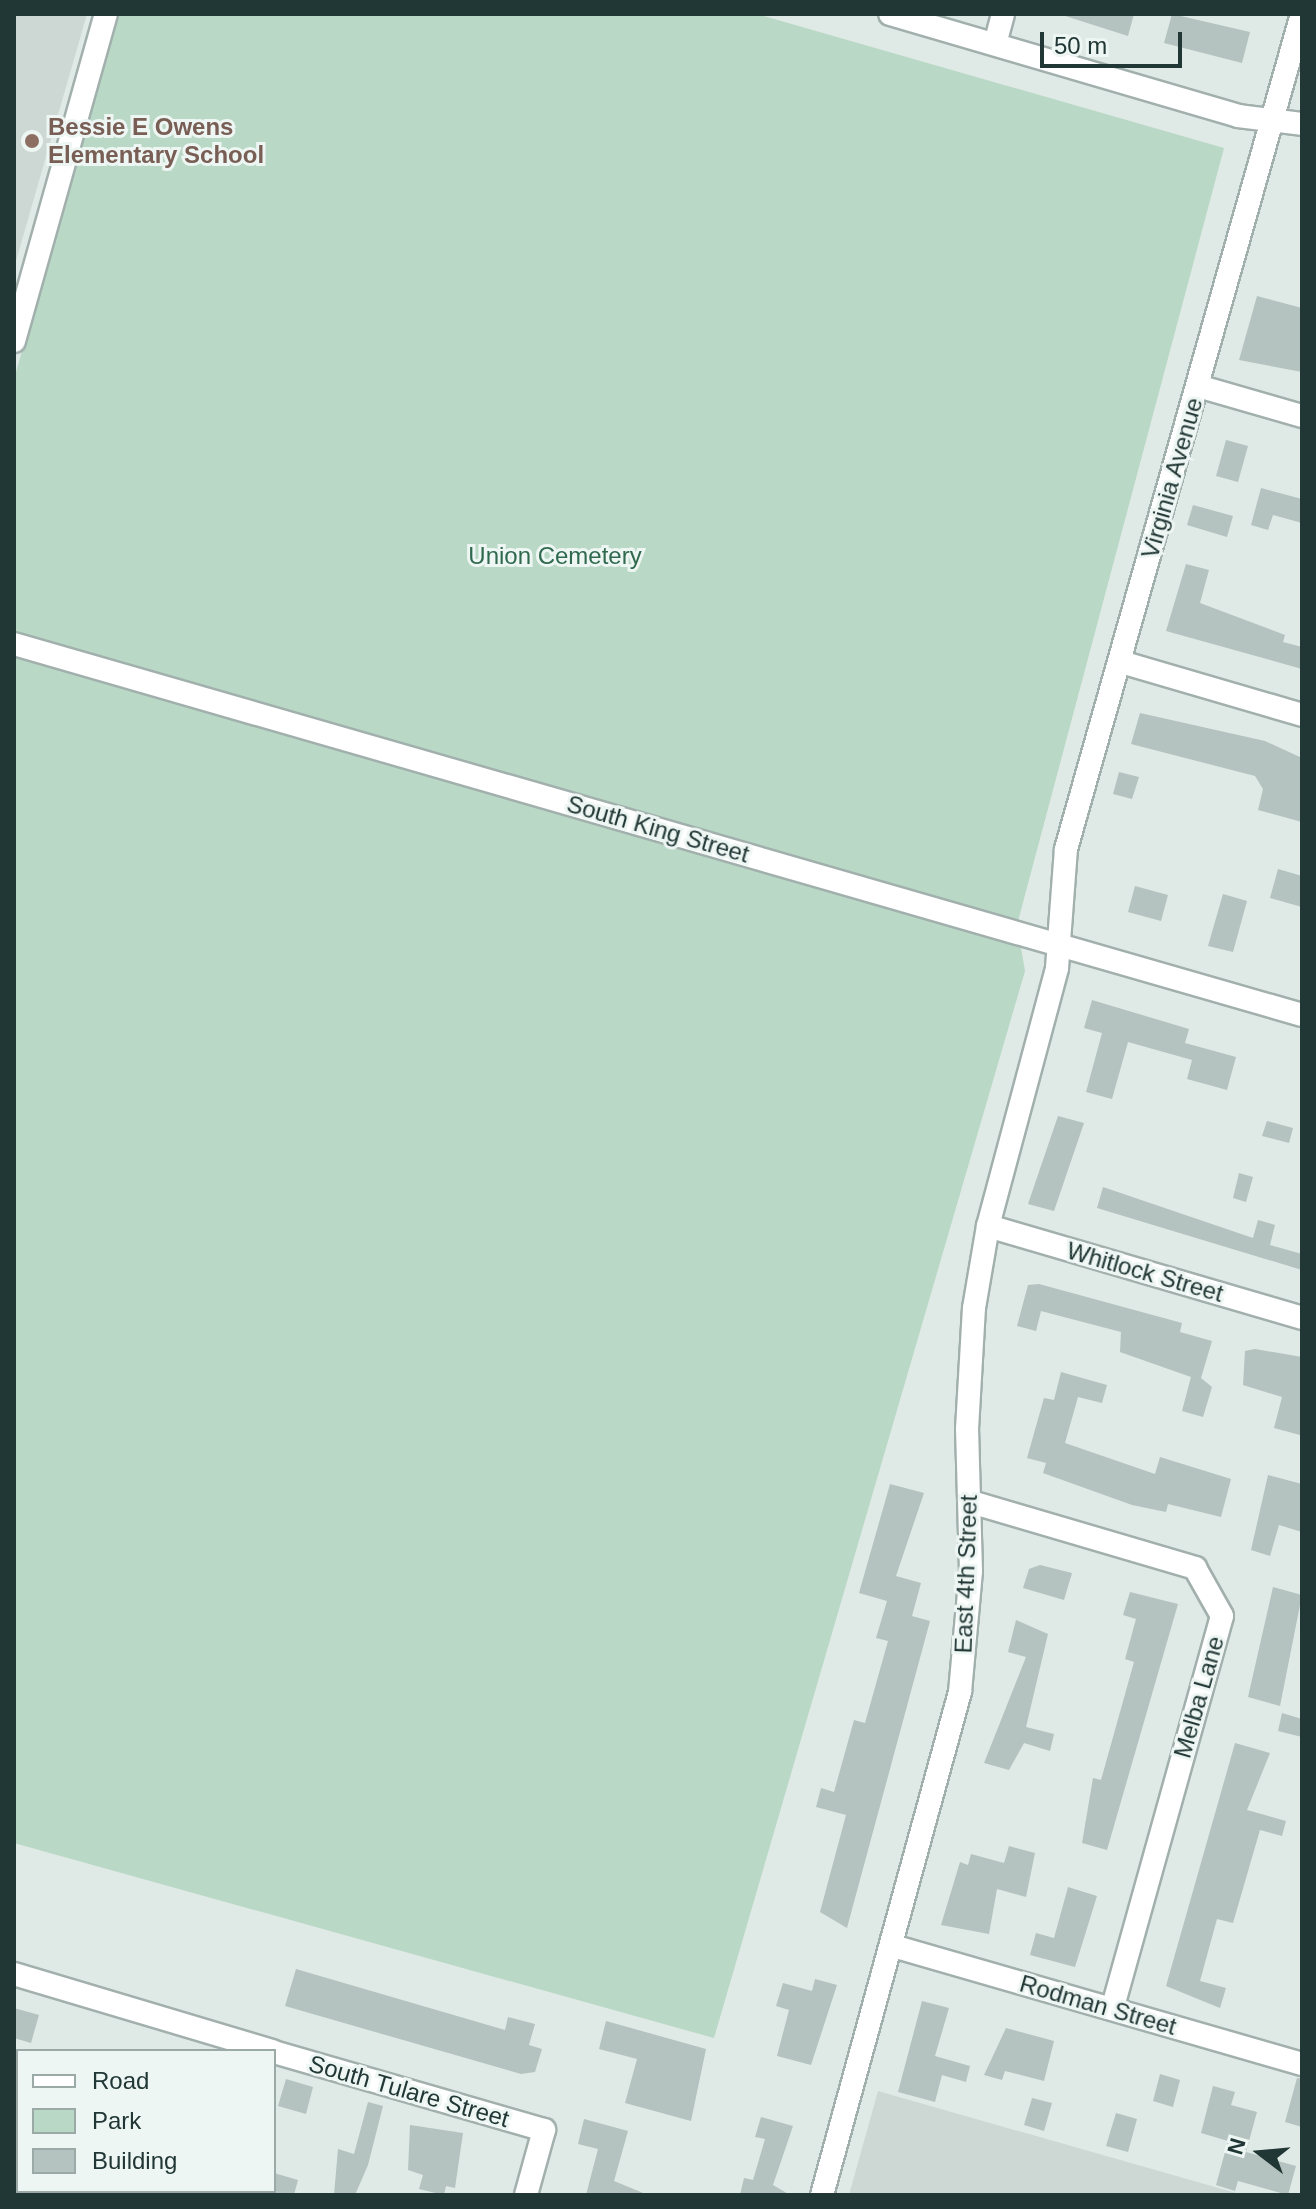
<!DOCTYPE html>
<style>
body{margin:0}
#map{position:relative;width:1316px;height:2209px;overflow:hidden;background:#dfe9e6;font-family:Arial,sans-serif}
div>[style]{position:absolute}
.built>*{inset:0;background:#cdd8d5}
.green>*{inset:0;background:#b9d8c6}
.building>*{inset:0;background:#b4c3bf}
.roads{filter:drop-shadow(2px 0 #a2b0ad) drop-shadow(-2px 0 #a2b0ad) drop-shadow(0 2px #a2b0ad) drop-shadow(0 -2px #a2b0ad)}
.minor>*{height:22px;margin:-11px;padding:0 11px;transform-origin:11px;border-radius:11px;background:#fff}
.dots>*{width:22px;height:22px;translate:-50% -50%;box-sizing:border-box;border:4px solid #eef6f3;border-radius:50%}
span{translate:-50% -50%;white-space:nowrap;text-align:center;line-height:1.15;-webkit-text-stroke:6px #eef6f3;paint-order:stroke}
.education-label{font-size:24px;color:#785e54;font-weight:700}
.left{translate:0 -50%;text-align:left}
.street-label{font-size:24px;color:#213735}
.park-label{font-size:24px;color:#2f6a4f}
.frame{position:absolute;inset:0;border:16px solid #213735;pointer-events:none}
.legend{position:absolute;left:16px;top:2049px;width:260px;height:144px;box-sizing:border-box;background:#eef6f3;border:2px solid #9caaa7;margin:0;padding:10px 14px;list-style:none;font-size:24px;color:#213735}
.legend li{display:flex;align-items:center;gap:16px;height:40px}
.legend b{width:40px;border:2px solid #9caaa7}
.north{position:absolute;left:1220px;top:2113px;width:80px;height:80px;-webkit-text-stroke:6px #eef6f3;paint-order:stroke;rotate:286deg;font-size:22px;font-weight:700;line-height:32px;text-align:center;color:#213735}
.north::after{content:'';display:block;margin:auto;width:28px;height:36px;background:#213735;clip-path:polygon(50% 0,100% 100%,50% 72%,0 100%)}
.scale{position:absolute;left:1040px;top:32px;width:142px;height:36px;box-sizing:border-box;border:4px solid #213735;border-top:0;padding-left:10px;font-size:24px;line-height:28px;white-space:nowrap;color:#213735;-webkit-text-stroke:6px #eef6f3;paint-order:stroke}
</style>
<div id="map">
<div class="built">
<div style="clip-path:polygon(14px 14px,87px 14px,14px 268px)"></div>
<div style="clip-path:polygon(878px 2091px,1243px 2195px,849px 2195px)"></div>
</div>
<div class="green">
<div style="clip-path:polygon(119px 14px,757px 14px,1224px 148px,1017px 925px,1025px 971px,714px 2038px,14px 1843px,14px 379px)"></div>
</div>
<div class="building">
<div style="clip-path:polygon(1059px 14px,1134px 14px,1128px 36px)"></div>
<div style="clip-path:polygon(1172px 14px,1250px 32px,1242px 63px,1164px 43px)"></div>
<div style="clip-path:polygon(1257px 296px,1302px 308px,1302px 372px,1239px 360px)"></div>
<div style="clip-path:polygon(1226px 440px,1248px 446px,1238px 482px,1216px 476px)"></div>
<div style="clip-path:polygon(1261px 488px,1302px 499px,1302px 523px,1273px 515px,1268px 530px,1251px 525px)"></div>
<div style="clip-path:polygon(1193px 505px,1233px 516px,1227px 537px,1187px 525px)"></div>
<div style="clip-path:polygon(1186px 564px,1209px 570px,1200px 603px,1285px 635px,1283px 642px,1302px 647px,1302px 669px,1166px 631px)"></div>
<div style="clip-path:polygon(1140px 713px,1265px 741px,1302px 758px,1302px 822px,1258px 810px,1263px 789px,1255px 776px,1131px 744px)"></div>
<div style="clip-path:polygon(1119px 772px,1139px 777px,1132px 799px,1113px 794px)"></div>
<div style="clip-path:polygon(1278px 869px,1302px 876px,1302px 907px,1270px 898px)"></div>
<div style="clip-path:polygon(1135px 886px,1168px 895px,1161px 921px,1128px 912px)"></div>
<div style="clip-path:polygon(1223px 894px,1247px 901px,1233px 952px,1208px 946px)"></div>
<div style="clip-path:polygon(1092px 1000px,1189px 1029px,1185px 1043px,1236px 1057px,1227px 1090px,1187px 1079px,1192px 1060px,1128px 1042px,1112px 1099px,1086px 1092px,1102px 1033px,1084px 1028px)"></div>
<div style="clip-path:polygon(1058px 1116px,1084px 1123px,1054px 1211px,1028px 1204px)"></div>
<div style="clip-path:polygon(1267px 1121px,1293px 1128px,1289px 1143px,1262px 1136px)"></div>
<div style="clip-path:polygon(1239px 1173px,1253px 1177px,1246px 1202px,1233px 1198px)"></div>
<div style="clip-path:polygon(1103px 1187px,1253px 1238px,1258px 1220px,1275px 1225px,1270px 1245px,1302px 1254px,1302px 1270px,1097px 1208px)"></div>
<div style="clip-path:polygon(1039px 1284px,1182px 1323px,1180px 1332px,1212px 1341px,1201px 1378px,1212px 1387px,1203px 1417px,1182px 1411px,1191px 1377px,1120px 1352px,1121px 1332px,1041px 1311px,1036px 1331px,1017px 1326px,1028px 1285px)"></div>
<div style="clip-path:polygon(1255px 1349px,1302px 1357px,1300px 1435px,1274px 1428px,1282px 1397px,1243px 1385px,1245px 1351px)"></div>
<div style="clip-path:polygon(1061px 1372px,1107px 1385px,1102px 1403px,1078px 1397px,1065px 1443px,1155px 1474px,1160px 1457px,1231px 1479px,1221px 1517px,1168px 1504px,1166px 1512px,1132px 1505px,1043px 1473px,1046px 1463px,1027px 1458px,1044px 1398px,1054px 1400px)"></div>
<div style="clip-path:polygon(1268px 1475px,1302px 1484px,1302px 1532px,1279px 1525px,1270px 1556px,1251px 1550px)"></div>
<div style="clip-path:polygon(890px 1484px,924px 1493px,896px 1576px,921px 1583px,912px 1616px,930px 1621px,847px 1928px,820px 1912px,846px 1815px,816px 1807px,821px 1788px,834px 1792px,854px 1720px,865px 1723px,888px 1641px,876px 1638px,887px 1601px,859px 1593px)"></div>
<div style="clip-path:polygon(1040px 1565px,1072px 1573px,1064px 1600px,1023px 1588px,1029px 1569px)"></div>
<div style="clip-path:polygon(1273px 1587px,1302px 1595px,1280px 1706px,1248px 1697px)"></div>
<div style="clip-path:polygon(1130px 1592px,1178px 1604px,1107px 1850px,1082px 1843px,1093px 1778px,1101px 1780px,1134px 1662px,1125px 1659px,1136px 1619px,1123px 1615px)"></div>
<div style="clip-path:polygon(1016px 1620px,1048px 1634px,1026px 1727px,1054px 1734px,1050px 1751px,1024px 1743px,1009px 1770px,984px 1763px,1026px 1657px,1008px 1652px)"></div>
<div style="clip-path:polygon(1282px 1713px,1302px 1719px,1302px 1737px,1278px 1731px)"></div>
<div style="clip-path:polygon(1235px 1743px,1270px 1753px,1247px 1810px,1286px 1821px,1282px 1836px,1260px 1830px,1233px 1923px,1217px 1919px,1200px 1981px,1226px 1988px,1220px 2008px,1166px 1986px)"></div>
<div style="clip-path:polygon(1009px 1846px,1035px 1853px,1026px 1897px,997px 1889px,989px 1934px,941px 1925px,960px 1862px,968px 1865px,971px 1854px,1004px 1863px)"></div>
<div style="clip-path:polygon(1068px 1887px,1097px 1896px,1075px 1967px,1030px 1955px,1036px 1933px,1054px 1938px)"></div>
<div style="clip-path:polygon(296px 1969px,505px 2030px,508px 2017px,535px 2024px,529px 2045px,542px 2049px,535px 2072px,521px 2074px,285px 2006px)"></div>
<div style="clip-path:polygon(815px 1979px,837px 1985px,811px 2065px,777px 2056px,789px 2010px,776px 2006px,783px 1983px,812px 1991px)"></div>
<div style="clip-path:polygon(922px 2001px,949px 2008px,935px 2056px,970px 2066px,966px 2082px,942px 2075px,935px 2102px,898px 2092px)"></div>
<div style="clip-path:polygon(14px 2008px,39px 2015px,31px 2043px,14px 2038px)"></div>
<div style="clip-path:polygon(606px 2021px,706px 2049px,691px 2121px,625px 2103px,637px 2059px,599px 2049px)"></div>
<div style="clip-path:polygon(1006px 2028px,1054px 2041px,1044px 2081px,1005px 2071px,1002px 2080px,984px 2075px)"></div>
<div style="clip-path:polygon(1160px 2074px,1180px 2080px,1173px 2107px,1153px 2101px)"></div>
<div style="clip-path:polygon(1297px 2078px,1302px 2079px,1302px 2127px,1285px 2122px)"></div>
<div style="clip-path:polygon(286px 2079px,313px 2087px,306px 2114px,278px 2106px)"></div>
<div style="clip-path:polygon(1213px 2086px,1235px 2092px,1231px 2105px,1257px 2112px,1246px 2152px,1296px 2166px,1288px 2195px,1238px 2181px,1235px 2191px,1216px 2185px,1228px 2141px,1201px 2133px)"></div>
<div style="clip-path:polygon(1032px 2098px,1052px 2103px,1044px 2131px,1024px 2125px)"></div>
<div style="clip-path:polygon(368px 2102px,383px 2106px,368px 2165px,355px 2195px,334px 2195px,338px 2149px,354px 2154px)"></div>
<div style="clip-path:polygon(1116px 2113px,1137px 2119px,1128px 2152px,1106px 2146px)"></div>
<div style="clip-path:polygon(761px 2117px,793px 2126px,773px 2185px,790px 2195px,740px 2195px,744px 2178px,753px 2180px,765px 2139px,755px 2137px)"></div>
<div style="clip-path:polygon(584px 2119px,628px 2131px,614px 2181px,648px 2195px,586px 2195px,598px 2149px,578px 2144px)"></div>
<div style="clip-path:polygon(410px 2125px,463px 2133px,455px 2188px,446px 2186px,444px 2195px,419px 2189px,423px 2175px,408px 2170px)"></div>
<div style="clip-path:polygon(274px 2173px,298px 2180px,294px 2195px,274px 2195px)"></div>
</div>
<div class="roads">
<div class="minor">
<div style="left:890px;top:14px;width:363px;rotate:16.3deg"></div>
<div style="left:1238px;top:116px;width:64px;rotate:7.1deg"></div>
<div style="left:995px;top:44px;width:31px;rotate:-75deg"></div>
<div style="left:14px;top:341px;width:340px;rotate:-74.3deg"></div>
<div style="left:1198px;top:386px;width:108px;rotate:16.1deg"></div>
<div style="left:14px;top:644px;width:1340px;rotate:16.07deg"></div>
<div style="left:1121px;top:662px;width:189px;rotate:16.3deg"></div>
<div style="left:988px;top:1226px;width:327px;rotate:16.3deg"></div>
<div style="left:971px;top:1502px;width:234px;rotate:16.4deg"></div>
<div style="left:1195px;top:1568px;width:55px;rotate:60.6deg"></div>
<div style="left:1222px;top:1616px;width:408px;rotate:105.6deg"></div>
<div style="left:893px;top:1946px;width:426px;rotate:16.1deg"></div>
<div style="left:14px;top:1974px;width:269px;rotate:16.6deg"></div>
<div style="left:274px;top:2052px;width:281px;rotate:16.1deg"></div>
<div style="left:544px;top:2130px;width:67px;rotate:105.5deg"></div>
<div style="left:196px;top:2195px;width:4px;rotate:-76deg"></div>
<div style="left:822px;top:2195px;width:522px;rotate:-74.66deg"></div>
<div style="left:960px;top:1692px;width:121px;rotate:-84.8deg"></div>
<div style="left:971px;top:1571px;width:142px;rotate:-91.6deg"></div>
<div style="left:967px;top:1429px;width:121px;rotate:-86.7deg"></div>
<div style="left:974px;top:1308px;width:83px;rotate:-80.3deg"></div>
<div style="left:988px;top:1226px;width:267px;rotate:-75deg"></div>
<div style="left:1057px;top:968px;width:119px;rotate:-85.7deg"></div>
<div style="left:1066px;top:849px;width:868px;rotate:-74.22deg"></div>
</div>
</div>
<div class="dots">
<div style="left:32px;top:141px;background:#8d6e63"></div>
</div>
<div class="education-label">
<span class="left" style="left:48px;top:141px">Bessie E Owens<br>Elementary School</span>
</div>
<div class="street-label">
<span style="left:1172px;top:478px;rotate:-74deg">Virginia Avenue</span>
<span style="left:658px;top:829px;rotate:16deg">South King Street</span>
<span style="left:1145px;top:1272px;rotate:16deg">Whitlock Street</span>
<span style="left:966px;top:1574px;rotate:-88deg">East 4th Street</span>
<span style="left:1199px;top:1697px;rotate:-74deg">Melba Lane</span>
<span style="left:1098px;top:2005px;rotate:16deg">Rodman Street</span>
<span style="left:409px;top:2091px;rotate:16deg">South Tulare Street</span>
</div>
<div class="park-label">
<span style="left:555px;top:556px">Union Cemetery</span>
</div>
<div class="frame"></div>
<ul class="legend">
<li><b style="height:10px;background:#fff"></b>Road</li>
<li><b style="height:22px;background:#b9d8c6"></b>Park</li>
<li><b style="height:22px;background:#b4c3bf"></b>Building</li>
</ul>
<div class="north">N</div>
<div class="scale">50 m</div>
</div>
